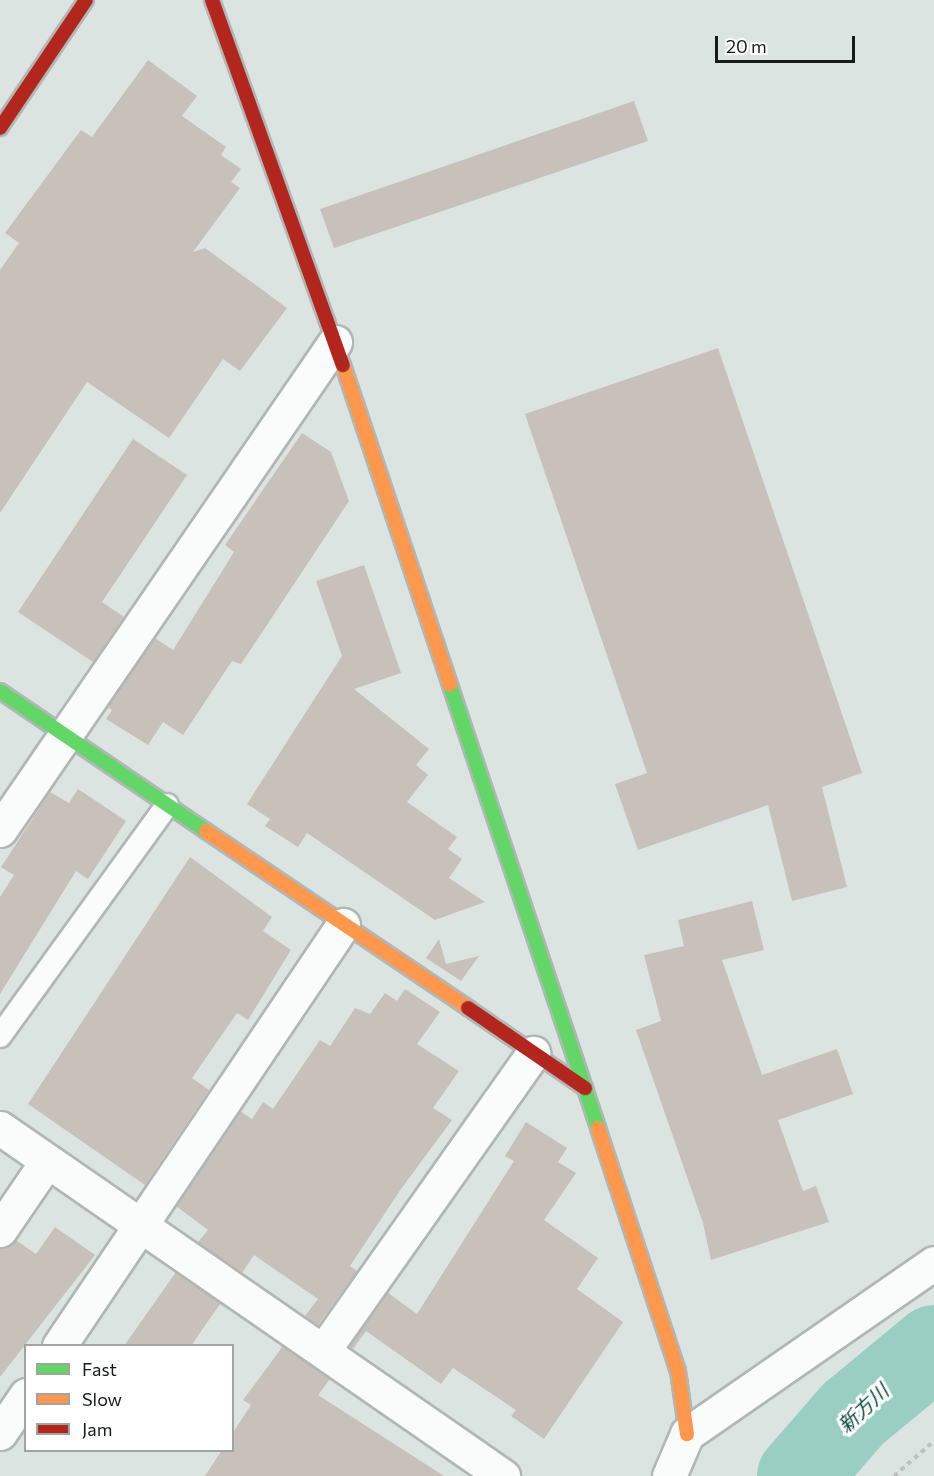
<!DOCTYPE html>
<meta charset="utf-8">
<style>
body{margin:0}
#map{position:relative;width:934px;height:1476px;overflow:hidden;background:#dce4e2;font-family:Commissioner,"Noto Sans JP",sans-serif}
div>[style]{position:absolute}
.river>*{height:84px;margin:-42px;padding:0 42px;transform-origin:42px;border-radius:42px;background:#9bcec3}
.building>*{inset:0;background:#c7c0bb}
.path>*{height:4px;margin-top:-2px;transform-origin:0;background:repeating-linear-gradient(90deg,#bfc1c0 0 4.5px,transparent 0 9px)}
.roads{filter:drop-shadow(2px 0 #b1b7b6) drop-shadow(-2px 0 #b1b7b6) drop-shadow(0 2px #b1b7b6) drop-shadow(0 -2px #b1b7b6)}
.lane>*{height:22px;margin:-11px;padding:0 11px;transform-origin:11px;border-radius:11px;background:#fafbfb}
.street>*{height:33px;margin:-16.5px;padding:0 16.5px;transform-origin:16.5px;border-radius:16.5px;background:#fafbfb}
.fast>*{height:14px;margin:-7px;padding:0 7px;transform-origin:7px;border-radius:7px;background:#63d668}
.slow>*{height:14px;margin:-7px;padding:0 7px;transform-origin:7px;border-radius:7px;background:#ff974d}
.jam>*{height:14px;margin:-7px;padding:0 7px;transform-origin:7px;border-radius:7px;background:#b3261e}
span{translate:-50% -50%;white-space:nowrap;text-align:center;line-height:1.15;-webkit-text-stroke:6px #fff;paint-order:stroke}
.water-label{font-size:20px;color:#06473d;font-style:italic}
.legend{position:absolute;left:24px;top:1344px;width:210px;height:108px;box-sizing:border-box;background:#fff;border:2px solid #a2a4a4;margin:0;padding:8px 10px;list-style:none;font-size:18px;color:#171c1b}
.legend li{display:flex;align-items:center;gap:12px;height:30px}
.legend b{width:30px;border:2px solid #a2a4a4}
.scale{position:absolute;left:715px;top:36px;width:140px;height:27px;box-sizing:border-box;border:3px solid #171c1b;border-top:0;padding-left:8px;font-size:18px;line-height:21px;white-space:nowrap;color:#171c1b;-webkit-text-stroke:4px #fff;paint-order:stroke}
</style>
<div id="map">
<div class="river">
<div style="left:799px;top:1476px;width:82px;rotate:-48.9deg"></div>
<div style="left:853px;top:1414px;width:105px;rotate:-39.6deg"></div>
</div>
<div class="building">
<div style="clip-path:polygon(148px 60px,197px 96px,182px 116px,226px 147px,221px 155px,241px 169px,231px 182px,240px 188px,193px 252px,205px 248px,287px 308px,240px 371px,223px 359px,169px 438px,87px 382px,0 513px,0 270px,19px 243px,5px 233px,81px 130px,92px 137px)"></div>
<div style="clip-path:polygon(634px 101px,648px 141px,334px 248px,320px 209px)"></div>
<div style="clip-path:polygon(718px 348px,862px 773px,822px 787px,847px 887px,792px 901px,768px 805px,638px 850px,615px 784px,647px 773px,525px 414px)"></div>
<div style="clip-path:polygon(302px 433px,331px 452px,349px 501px,241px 664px,232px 661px,183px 735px,163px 722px,148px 745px,106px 719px,112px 710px,107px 707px,155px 638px,173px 650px,234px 552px,225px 545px)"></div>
<div style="clip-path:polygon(133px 439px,187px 475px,102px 602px,124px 617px,93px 662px,18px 612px)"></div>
<div style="clip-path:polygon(364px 565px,401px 673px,354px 689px,429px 749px,416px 765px,428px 775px,407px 802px,457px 837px,448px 849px,462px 859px,449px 878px,485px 902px,435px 920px,307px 833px,298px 847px,265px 826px,270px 819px,247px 804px,342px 656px,316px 581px)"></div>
<div style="clip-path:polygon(78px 789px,126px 821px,88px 879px,76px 871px,0 994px,0 897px,14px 875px,1px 867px,50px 792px,69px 803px)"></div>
<div style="clip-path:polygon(190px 857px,272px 917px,263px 931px,291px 950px,248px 1020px,237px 1013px,192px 1078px,209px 1090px,145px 1185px,28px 1104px)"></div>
<div style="clip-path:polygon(752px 901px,764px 950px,722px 960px,762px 1075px,837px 1049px,853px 1094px,778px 1120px,803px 1191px,816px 1186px,829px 1222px,711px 1260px,703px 1223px,636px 1030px,661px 1021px,644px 955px,684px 946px,678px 920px)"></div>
<div style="clip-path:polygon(439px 939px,446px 964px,479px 956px,461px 981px,426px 958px)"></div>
<div style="clip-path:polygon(405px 989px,440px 1012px,417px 1044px,459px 1071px,433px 1108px,452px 1120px,401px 1189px,350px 1266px,357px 1271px,318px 1325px,305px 1316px,318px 1299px,254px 1255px,242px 1273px,198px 1242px,208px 1230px,176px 1206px,240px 1111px,252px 1119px,263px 1102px,273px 1109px,320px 1040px,330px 1046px,355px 1008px,370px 1014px,385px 993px,397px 1001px)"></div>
<div style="clip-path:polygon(526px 1122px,567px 1148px,558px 1162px,576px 1173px,544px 1220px,598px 1258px,577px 1289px,623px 1322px,544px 1439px,511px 1416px,516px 1410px,453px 1368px,441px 1384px,366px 1331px,353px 1349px,349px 1347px,387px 1292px,417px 1314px,514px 1161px,505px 1156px)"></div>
<div style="clip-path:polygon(55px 1227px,95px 1255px,0 1377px,0 1249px,16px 1240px,36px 1254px)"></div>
<div style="clip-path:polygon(176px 1272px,221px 1303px,206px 1324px,191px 1346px,124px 1346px)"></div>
<div style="clip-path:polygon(283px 1346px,330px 1379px,318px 1395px,444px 1476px,205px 1476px,222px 1450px,232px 1450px,232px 1434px,251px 1405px,243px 1400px)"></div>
</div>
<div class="path">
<div style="left:894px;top:1476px;width:53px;rotate:-41.2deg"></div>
</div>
<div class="roads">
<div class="lane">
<div style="left:0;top:1036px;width:285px;rotate:-54.1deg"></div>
</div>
<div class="street">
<div style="left:0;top:830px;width:592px;rotate:-55.53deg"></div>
<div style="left:0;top:1128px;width:612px;rotate:34.68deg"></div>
<div style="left:0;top:1230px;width:83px;rotate:-55.7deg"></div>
<div style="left:59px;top:1346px;width:508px;rotate:-56deg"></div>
<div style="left:323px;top:1351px;width:365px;rotate:-54.8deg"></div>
<div style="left:0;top:1433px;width:46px;rotate:-55.6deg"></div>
<div style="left:669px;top:1476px;width:46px;rotate:-66.8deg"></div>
<div style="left:687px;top:1434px;width:300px;rotate:-34.7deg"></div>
</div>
<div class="fast">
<div style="left:450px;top:685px;width:467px;rotate:71.5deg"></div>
<div style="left:0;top:691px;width:249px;rotate:34.2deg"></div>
</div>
<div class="slow">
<div style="left:343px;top:365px;width:337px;rotate:71.5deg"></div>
<div style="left:206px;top:831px;width:316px;rotate:34deg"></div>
<div style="left:598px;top:1128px;width:256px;rotate:71.8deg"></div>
<div style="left:678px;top:1371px;width:64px;rotate:81.9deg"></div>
</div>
<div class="jam">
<div style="left:212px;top:0;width:388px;rotate:70.3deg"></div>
<div style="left:0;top:128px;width:154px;rotate:-56.1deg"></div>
<div style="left:468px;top:1008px;width:142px;rotate:34.4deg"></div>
</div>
</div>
<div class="water-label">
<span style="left:863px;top:1408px;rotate:-43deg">新方川</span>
</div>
<ul class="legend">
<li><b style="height:8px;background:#63d668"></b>Fast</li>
<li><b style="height:8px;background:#ff974d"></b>Slow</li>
<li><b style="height:8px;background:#b3261e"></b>Jam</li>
</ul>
<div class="scale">20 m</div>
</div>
